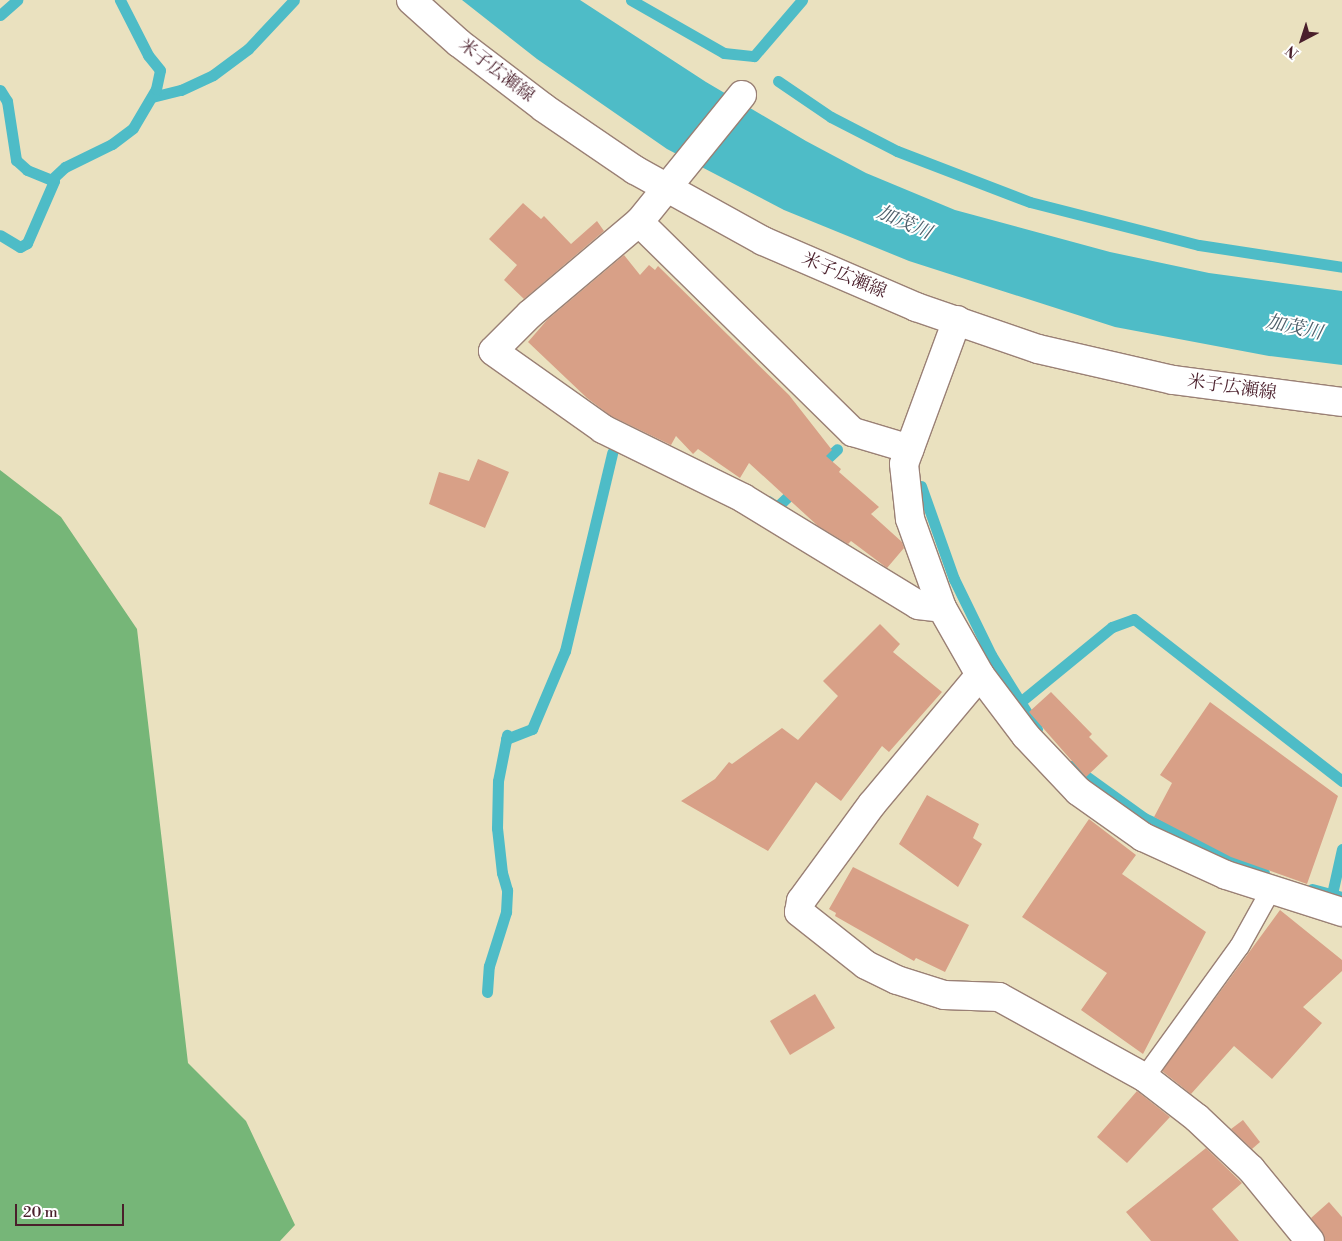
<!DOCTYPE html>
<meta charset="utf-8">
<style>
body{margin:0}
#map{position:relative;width:1342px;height:1241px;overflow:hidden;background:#eae1bf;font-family:"Libre Bodoni","Noto Serif JP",serif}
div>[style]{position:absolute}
.forest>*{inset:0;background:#76b678}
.water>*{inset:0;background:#4ebcc7}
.stream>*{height:11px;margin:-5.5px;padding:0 5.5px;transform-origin:5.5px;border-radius:5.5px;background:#4ebcc7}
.building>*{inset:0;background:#d8a087}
.roads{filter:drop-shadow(1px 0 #9a8075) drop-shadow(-1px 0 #9a8075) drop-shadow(0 1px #9a8075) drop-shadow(0 -1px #9a8075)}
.service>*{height:19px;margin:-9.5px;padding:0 9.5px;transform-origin:9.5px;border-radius:9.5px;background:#fff}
.minor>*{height:28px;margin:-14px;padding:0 14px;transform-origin:14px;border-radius:14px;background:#fff}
.secondary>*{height:28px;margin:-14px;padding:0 14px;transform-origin:14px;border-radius:14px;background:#fff}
span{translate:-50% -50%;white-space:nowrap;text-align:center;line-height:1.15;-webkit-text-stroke:4px #fff;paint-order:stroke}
.street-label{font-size:18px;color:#4a1f2b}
.water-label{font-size:19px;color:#4c5e69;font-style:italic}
.north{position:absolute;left:1277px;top:15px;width:50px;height:50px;-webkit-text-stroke:4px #fff;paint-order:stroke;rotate:220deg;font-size:14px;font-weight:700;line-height:20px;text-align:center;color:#4a1f2b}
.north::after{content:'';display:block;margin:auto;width:18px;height:22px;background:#4a1f2b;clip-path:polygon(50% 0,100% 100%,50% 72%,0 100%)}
.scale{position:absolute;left:15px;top:1204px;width:109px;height:22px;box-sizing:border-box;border:2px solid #4a1f2b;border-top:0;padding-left:6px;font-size:15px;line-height:18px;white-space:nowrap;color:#4a1f2b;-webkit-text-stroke:4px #fff;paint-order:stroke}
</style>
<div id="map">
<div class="forest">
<div style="clip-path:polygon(0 470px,61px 517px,137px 629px,188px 1063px,246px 1121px,295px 1225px,280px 1241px,0 1241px)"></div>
</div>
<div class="water">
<div style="clip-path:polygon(462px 0,580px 0,706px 82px,806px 141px,866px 173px,955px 210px,1110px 252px,1209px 273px,1342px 291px,1342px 365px,1269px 356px,1115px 327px,909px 261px,784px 210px,667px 149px,537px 59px)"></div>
</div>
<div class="stream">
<div style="left:631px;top:0;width:107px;rotate:29.7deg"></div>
<div style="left:724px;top:53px;width:30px;rotate:6deg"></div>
<div style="left:754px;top:56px;width:74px;rotate:-49.4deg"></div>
<div style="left:0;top:15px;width:23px;rotate:-41deg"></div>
<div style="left:778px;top:81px;width:64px;rotate:34.2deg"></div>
<div style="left:831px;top:117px;width:74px;rotate:27.3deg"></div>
<div style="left:897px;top:151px;width:142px;rotate:21deg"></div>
<div style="left:1030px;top:202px;width:174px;rotate:14.3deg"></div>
<div style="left:1199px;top:245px;width:145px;rotate:8.7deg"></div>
<div style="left:0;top:90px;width:13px;rotate:58deg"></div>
<div style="left:7px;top:101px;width:60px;rotate:81.3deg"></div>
<div style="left:16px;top:160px;width:15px;rotate:42deg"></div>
<div style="left:27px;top:170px;width:29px;rotate:22deg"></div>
<div style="left:54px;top:181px;width:68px;rotate:113.5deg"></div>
<div style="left:27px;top:243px;width:8px;rotate:150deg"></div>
<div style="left:20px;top:247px;width:23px;rotate:-149deg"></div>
<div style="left:152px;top:97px;width:30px;rotate:-14deg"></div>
<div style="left:181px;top:90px;width:35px;rotate:-25deg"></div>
<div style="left:213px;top:75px;width:44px;rotate:-36.6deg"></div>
<div style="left:248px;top:49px;width:67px;rotate:-46.8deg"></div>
<div style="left:51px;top:180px;width:19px;rotate:-43deg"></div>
<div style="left:65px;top:167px;width:52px;rotate:-26.1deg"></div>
<div style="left:112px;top:144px;width:26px;rotate:-37deg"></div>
<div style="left:133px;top:128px;width:45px;rotate:-59.5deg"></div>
<div style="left:156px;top:89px;width:19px;rotate:-78deg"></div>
<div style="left:160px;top:70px;width:19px;rotate:-129deg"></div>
<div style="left:148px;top:55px;width:62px;rotate:-117deg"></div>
<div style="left:818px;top:467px;width:26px;rotate:-43deg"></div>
<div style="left:921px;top:486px;width:99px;rotate:70.5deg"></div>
<div style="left:954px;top:579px;width:85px;rotate:64deg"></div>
<div style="left:991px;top:655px;width:87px;rotate:58.1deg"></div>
<div style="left:768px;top:501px;width:11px;rotate:34deg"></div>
<div style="left:777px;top:507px;width:29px;rotate:-44deg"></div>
<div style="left:1019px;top:703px;width:120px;rotate:-39.3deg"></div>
<div style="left:1112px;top:627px;width:23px;rotate:-20deg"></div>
<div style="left:1134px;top:619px;width:264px;rotate:37.9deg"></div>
<div style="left:506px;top:739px;width:28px;rotate:-21deg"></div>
<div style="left:532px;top:729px;width:85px;rotate:-67.1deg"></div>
<div style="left:565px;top:651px;width:204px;rotate:-76.6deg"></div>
<div style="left:1072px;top:766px;width:89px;rotate:35.8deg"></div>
<div style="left:1144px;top:818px;width:132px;rotate:24.6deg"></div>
<div style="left:1312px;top:889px;width:31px;rotate:15deg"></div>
<div style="left:1332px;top:894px;width:46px;rotate:-77.5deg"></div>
<div style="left:487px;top:992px;width:26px;rotate:-86deg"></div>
<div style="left:489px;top:966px;width:57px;rotate:-72.5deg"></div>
<div style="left:506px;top:912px;width:22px;rotate:-87deg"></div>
<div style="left:507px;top:890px;width:18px;rotate:-106deg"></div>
<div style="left:502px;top:873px;width:45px;rotate:-96.3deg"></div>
<div style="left:497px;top:828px;width:47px;rotate:-88.8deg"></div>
<div style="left:498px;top:781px;width:47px;rotate:-78.9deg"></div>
</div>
<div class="building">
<div style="clip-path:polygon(523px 203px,541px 219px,544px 216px,571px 244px,597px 221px,604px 231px,524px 299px,504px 280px,517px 265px,489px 239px)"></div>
<div style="clip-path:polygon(624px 255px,640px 275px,649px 265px,655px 270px,658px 266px,789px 395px,832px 450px,826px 456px,841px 469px,839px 472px,879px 507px,871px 514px,902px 542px,904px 548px,887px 568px,851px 541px,848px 544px,818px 526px,749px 463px,740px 478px,698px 449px,693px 454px,676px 436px,671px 445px,611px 416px,587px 398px,528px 342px,547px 320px)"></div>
<div style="clip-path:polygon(478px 459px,509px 472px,485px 528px,429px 504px,439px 472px,469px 481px)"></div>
<div style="clip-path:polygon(880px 624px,900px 644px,893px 652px,942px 692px,889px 752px,882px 746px,841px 801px,816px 782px,768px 851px,681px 801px,715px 779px,729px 762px,732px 764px,782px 728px,798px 740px,838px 696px,823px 681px)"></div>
<div style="clip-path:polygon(1051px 692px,1092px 734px,1089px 737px,1108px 756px,1086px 777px,1029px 712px)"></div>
<div style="clip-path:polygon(1210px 702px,1338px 796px,1307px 884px,1231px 857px,1154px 817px,1172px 783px,1160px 775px)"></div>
<div style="clip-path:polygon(927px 795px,979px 824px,973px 838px,982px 844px,958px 887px,899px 844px)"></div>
<div style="clip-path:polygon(1089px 819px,1136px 855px,1122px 874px,1206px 932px,1143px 1054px,1081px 1010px,1107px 973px,1022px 917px)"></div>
<div style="clip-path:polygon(853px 867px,969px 925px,945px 972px,916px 958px,914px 961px,835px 916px,836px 913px,829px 909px)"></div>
<div style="clip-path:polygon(1280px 910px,1342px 960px,1342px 971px,1303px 1007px,1322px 1023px,1272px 1079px,1234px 1046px,1191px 1094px,1162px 1071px)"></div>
<div style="clip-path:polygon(815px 994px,835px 1028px,790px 1055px,770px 1021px)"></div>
<div style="clip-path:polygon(1137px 1091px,1170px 1117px,1127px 1163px,1097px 1137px)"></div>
<div style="clip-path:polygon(1243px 1120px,1260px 1142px,1252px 1149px,1231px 1129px)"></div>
<div style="clip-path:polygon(1206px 1148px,1242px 1183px,1212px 1209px,1239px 1241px,1151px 1241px,1126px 1212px)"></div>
<div style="clip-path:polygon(1329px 1202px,1342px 1217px,1342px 1241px,1325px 1241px,1311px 1218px)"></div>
</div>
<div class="roads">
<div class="service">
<div style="left:1144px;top:1077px;width:162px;rotate:-54.1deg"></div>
<div style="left:1239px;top:946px;width:64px;rotate:-61deg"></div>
</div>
<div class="minor">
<div style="left:742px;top:95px;width:164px;rotate:129deg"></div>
<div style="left:639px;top:222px;width:300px;rotate:44.5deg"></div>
<div style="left:853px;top:432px;width:59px;rotate:16.6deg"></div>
<div style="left:639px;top:222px;width:143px;rotate:139.8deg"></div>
<div style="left:530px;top:314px;width:52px;rotate:135deg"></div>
<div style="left:493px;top:351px;width:135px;rotate:35.3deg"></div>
<div style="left:603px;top:429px;width:156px;rotate:26.2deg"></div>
<div style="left:743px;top:498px;width:205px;rotate:31.4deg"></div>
<div style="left:918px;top:605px;width:24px;rotate:7deg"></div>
<div style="left:957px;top:320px;width:153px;rotate:110.2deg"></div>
<div style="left:904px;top:464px;width:55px;rotate:83.8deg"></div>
<div style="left:910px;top:519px;width:95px;rotate:70.2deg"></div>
<div style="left:942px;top:608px;width:77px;rotate:60.4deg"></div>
<div style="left:980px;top:675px;width:76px;rotate:53deg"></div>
<div style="left:1026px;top:736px;width:76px;rotate:46.6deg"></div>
<div style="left:1078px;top:791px;width:80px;rotate:35.3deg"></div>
<div style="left:1143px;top:837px;width:91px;rotate:24.6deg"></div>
<div style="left:1226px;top:875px;width:122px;rotate:17.7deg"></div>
<div style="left:980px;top:675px;width:168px;rotate:129.9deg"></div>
<div style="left:872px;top:804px;width:120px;rotate:126.2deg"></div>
<div style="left:801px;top:901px;width:11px;rotate:100deg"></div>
<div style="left:799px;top:912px;width:85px;rotate:38.3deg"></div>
<div style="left:866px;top:965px;width:34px;rotate:26deg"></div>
<div style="left:897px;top:980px;width:49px;rotate:17.7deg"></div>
<div style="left:944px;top:995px;width:55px;rotate:2.1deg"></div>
<div style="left:999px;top:997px;width:166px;rotate:28.9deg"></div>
<div style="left:1144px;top:1077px;width:67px;rotate:37.7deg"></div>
<div style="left:1197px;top:1118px;width:74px;rotate:43.4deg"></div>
<div style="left:1251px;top:1169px;width:93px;rotate:50.7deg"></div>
</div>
<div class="secondary">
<div style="left:411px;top:0;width:64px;rotate:41.9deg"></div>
<div style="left:459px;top:43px;width:107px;rotate:37.4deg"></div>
<div style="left:544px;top:108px;width:110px;rotate:34.3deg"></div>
<div style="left:635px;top:170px;width:146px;rotate:29deg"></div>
<div style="left:763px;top:241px;width:167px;rotate:23.3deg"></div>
<div style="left:916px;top:307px;width:129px;rotate:19deg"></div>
<div style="left:1038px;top:349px;width:139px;rotate:12.9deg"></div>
<div style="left:1173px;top:380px;width:170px;rotate:7.4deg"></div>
</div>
</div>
<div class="street-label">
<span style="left:496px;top:71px;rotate:38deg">米子広瀬線</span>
<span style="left:844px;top:276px;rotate:23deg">米子広瀬線</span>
<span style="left:1232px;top:388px;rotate:8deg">米子広瀬線</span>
</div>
<div class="water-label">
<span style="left:904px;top:223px;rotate:23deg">加茂川</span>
<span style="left:1294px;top:328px;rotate:12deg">加茂川</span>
</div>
<div class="north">N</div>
<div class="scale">20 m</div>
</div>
